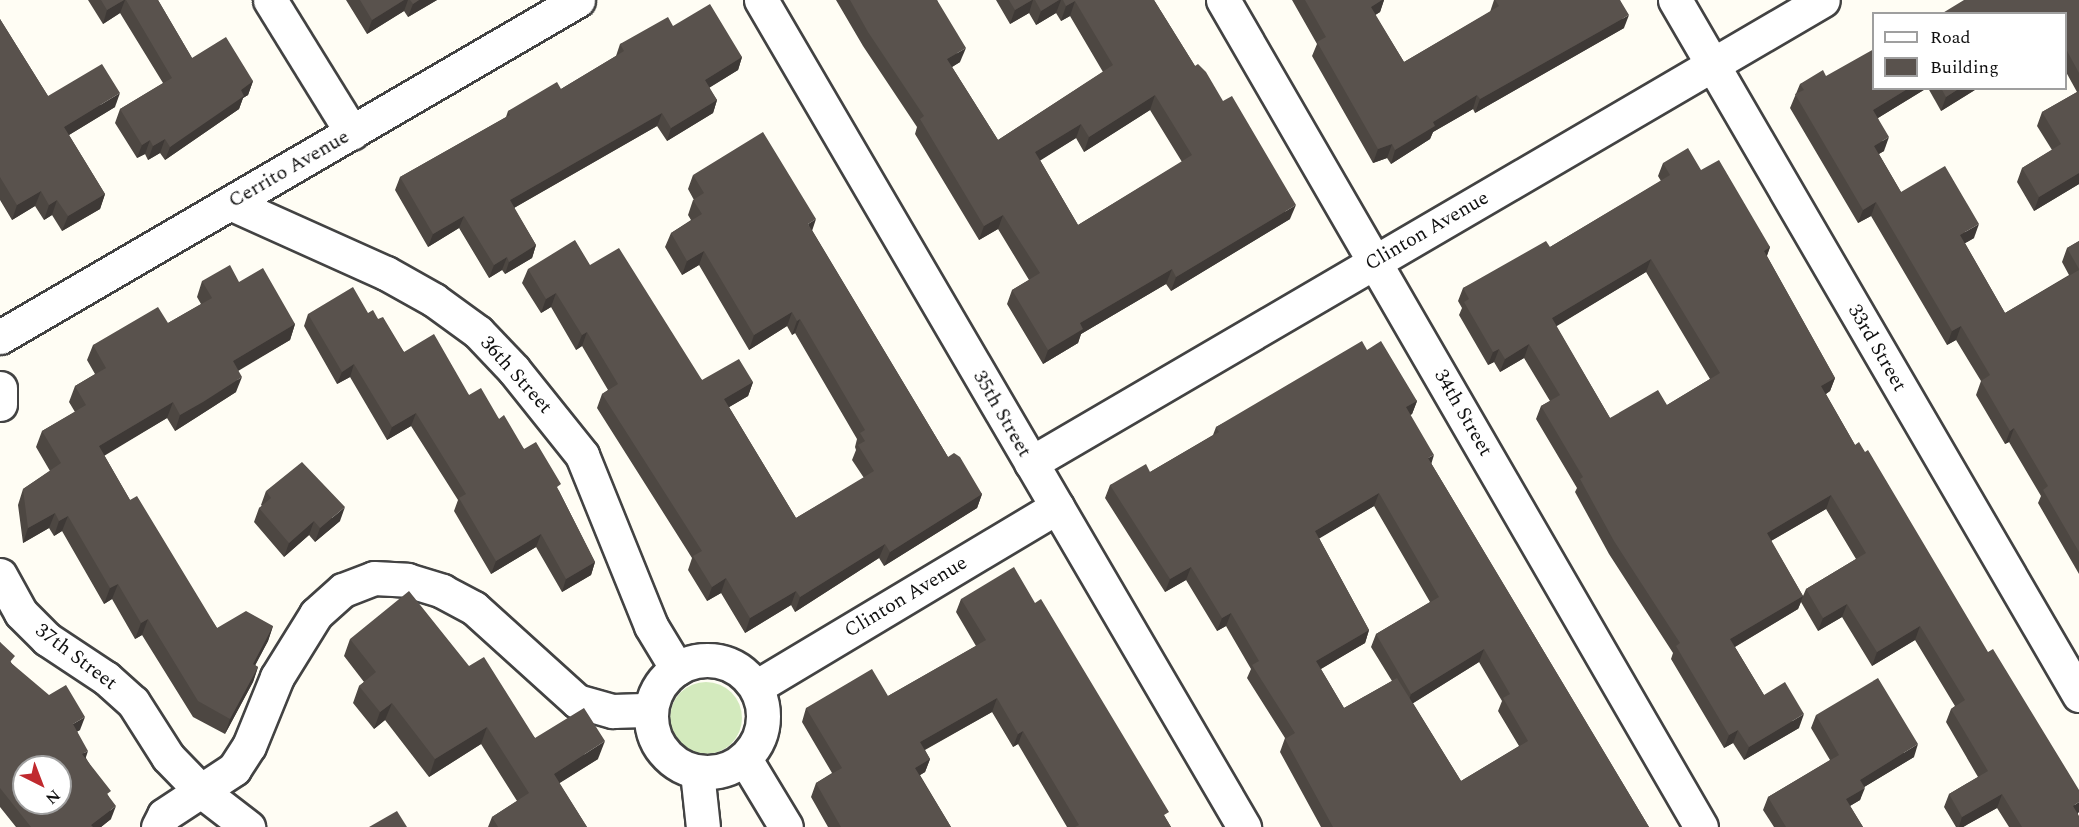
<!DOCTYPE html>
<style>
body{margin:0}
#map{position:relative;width:2079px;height:827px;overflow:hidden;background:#fffdf4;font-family:Spectral,serif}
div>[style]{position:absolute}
.green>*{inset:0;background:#d3eabd}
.round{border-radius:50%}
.roads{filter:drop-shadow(2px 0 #434343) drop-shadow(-2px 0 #434343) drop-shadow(0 2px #434343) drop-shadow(0 -2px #434343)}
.minor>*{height:33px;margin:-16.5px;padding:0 16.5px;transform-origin:16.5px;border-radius:16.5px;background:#fff}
.minor>.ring{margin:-16.5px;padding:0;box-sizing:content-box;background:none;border:33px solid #fff;border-radius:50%}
.tertiary>*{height:33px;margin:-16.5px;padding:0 16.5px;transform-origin:16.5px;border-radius:16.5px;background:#fff}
.wall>*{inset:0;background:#4d4742}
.shaded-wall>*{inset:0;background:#3e3936}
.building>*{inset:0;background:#59524d}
span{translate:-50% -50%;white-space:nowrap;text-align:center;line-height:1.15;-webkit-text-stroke:6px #fff;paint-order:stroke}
.street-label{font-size:20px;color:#101010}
.legend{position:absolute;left:1872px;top:12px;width:195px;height:78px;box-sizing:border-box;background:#fff;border:2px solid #9f9f9f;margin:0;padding:8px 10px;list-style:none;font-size:18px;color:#101010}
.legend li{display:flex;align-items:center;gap:12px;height:30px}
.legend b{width:30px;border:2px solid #9f9f9f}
.north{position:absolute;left:12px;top:755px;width:60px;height:60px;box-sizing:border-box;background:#fff;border:2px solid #9f9f9f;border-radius:50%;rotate:138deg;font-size:16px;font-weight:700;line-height:24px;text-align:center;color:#101010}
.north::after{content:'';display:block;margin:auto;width:21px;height:27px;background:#c0292e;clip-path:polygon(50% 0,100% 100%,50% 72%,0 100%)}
</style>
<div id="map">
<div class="green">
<div class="round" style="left:670px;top:682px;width:72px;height:72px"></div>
</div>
<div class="roads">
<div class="minor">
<div style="left:270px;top:0;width:156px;rotate:58.3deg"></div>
<div style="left:1223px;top:0;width:955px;rotate:59.97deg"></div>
<div style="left:1675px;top:0;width:804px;rotate:59.83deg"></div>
<div style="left:230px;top:203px;width:171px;rotate:24.2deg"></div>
<div style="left:386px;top:273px;width:55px;rotate:29.4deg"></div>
<div style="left:434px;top:300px;width:54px;rotate:36deg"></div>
<div style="left:478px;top:332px;width:52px;rotate:46.5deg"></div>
<div style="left:514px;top:370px;width:109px;rotate:51.3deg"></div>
<div style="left:582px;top:455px;width:184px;rotate:68deg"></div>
<div style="left:651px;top:626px;width:50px;rotate:58.8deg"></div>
<div style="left:0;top:388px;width:16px;rotate:90deg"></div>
<div style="left:1031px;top:463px;width:917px;rotate:-30.31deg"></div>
<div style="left:0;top:575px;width:43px;rotate:61.1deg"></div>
<div style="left:21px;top:613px;width:37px;rotate:45deg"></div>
<div style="left:47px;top:639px;width:71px;rotate:33.5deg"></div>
<div style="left:106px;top:678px;width:36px;rotate:42deg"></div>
<div style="left:133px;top:702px;width:65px;rotate:57.5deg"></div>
<div style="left:168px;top:757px;width:46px;rotate:45.9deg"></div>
<div style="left:200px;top:790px;width:61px;rotate:37.6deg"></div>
<div class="ring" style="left:651px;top:660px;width:79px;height:79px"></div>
<div style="left:756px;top:687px;width:351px;rotate:-30.9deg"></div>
<div style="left:745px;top:759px;width:79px;rotate:58.9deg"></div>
<div style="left:697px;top:772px;width:55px;rotate:83.8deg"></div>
<div style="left:158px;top:827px;width:13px;rotate:-63deg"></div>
<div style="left:164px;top:815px;width:84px;rotate:-33.3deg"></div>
<div style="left:234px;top:769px;width:27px;rotate:-57deg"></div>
<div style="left:249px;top:746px;width:74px;rotate:-67.9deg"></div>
<div style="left:277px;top:677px;width:74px;rotate:-58.2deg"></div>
<div style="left:316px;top:614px;width:36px;rotate:-42deg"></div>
<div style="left:343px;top:590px;width:33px;rotate:-21deg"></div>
<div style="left:374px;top:578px;width:33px;rotate:3deg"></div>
<div style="left:407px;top:580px;width:37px;rotate:17deg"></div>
<div style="left:442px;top:591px;width:36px;rotate:28deg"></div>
<div style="left:474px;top:608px;width:139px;rotate:42.1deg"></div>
<div style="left:577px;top:701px;width:37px;rotate:16deg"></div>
<div style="left:613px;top:711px;width:38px;rotate:-2deg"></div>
</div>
<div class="tertiary">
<div style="left:761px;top:0;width:958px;rotate:59.71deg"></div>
<div style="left:0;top:337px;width:669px;rotate:-30.24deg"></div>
</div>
</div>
<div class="wall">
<div style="clip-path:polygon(88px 0,158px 0,192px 58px,253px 81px,248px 95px,243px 98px,239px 109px,165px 160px,160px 153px,148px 160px,145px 154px,137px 158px,115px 123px,120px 109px,163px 83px,120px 13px,103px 24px)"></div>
<div style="clip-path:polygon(346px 0,437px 0,408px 17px,404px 11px,367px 34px)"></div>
<div style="clip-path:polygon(evenodd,836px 0,937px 0,960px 62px,952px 67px,998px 140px,1103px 72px,1070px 16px,1061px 21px,1056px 13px,1036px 25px,1029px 13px,1010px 24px,996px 0,1154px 0,1290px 219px,1171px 291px,1166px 284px,1081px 334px,1078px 343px,1043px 364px,1007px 304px,1012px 290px,1029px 280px,998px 229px,979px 240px,915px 134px,917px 127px,863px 46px,836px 0,1150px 110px,1182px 162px,1078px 225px,1040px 160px,1076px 138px,1084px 152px,1150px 110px)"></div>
<div style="clip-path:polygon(1292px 0,1384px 0,1380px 12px,1375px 15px,1404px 62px,1490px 12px,1494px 0,1620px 0,1624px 28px,1475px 113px,1473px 109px,1433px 132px,1430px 139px,1391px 164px,1387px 158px,1373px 163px,1312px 56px,1317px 44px)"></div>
<div style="clip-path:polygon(2079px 1px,2079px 184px,2034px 211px,2017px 182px,2022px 168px,2052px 150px,2037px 126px,2042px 112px,2077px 92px,2066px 72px,2066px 14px)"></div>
<div style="clip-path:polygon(0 19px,48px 96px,115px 107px,69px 135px,105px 194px,100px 209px,62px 231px,52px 215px,44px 220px,35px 206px,12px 220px,0 200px)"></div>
<div style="clip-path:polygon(673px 26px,742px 57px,738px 70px,709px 88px,717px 100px,713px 113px,667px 141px,657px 126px,514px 208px,536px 245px,532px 258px,505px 274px,502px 270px,489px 278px,459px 228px,428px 247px,395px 190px,400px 177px,506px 117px,508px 111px,561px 89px,616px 56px,620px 44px)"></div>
<div style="clip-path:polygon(1826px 76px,1874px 88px,1927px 88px,1878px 118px,1884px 151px,1879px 154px,1901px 192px,1974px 238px,1965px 243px,2005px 313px,2069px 275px,2062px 262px,2067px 248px,2079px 241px,2079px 574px,2038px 503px,2041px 496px,2009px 442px,2005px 444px,1976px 395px,1981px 381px,1956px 340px,1947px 345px,1871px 216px,1858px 223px,1790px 108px,1800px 84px)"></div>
<div style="clip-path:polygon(1928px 88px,1978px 88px,1941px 111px)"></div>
<div style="clip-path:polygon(evenodd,1663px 163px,1701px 170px,1770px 247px,1767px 256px,1835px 378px,1830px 391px,1826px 394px,1855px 445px,2079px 812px,2078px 813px,2079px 827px,2009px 827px,1997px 808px,1963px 827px,1956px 827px,1944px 807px,1949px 794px,1978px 777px,1946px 722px,1951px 709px,1955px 706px,1915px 640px,1872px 666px,1842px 617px,1818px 631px,1801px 602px,1798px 609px,1735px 647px,1764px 695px,1799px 728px,1744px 760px,1733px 743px,1724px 748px,1671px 659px,1673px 653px,1609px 554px,1575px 492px,1577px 488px,1536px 419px,1541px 406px,1550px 401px,1524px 358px,1500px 372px,1494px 362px,1488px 365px,1459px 315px,1462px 308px,1458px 301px,1463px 288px,1550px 247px,1661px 181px,1658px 176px,1663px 163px,1646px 272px,1710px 379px,1667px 405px,1610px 418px,1556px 326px,1646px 272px,1663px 163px,1826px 509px,1856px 559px,1806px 589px,1803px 596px,1771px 541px,1826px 509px)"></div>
<div style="clip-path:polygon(693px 175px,812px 230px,948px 457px,982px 494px,977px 508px,884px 566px,879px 558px,795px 612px,791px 605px,745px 633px,721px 593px,707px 601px,688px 570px,692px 558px,597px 408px,602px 394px,608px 390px,582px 346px,576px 350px,551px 307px,541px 313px,522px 283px,528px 269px,590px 265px,702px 380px,753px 382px,748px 396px,729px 407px,796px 518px,864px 478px,852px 460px,856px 450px,855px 447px,857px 439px,795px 333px,792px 335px,787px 326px,749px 350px,699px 265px,682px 275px,665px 247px,671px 233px,691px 220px,688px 215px,693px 200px,694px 200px,688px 189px)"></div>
<div style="clip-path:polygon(202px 281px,239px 282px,295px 324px,290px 340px,238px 370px,236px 392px,197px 417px,175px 431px,167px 418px,104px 455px,130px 500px,217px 628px,273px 626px,268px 641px,255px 665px,258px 667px,253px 682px,225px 734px,193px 717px,142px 635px,135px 639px,112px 599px,104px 604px,62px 531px,54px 536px,49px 528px,23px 543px,18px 505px,23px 489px,50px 471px,36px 447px,42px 431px,75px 412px,69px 402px,75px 386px,95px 374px,87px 360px,93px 345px,168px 323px,201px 304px,197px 297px)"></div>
<div style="clip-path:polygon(368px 313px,378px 319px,404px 352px,469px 395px,499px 419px,559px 491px,595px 562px,591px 575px,562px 592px,536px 547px,491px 574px,454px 511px,458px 500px,411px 426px,387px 440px,350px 377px,337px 384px,304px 326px,308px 314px)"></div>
<div style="clip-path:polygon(evenodd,1367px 350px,1417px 401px,1412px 414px,1410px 415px,1431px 463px,1649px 827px,1321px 827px,1280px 752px,1285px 738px,1247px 678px,1251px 669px,1226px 626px,1217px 631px,1186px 580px,1165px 592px,1105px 498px,1110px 485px,1150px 472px,1213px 435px,1216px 427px,1367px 350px,1374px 506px,1430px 602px,1376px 634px,1371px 647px,1392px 681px,1344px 708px,1321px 669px,1365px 643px,1369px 630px,1319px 538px,1374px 506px,1367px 350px,1479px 662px,1502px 701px,1498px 711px,1519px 746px,1461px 781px,1413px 703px,1479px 662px)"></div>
<div style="clip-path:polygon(266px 491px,340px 521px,315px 542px,309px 535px,284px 557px,254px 522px,259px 508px,262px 506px,261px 505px)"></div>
<div style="clip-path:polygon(961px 599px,1035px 603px,1171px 827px,1067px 827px,1018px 744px,1013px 747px,992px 712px,925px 750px,930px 759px,925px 772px,920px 775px,951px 827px,828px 827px,811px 797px,816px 783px,832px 773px,802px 722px,806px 708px,888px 696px,976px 646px,956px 612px)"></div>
<div style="clip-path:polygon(350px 639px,469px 666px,535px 738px,598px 759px,559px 783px,587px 827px,488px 827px,492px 817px,517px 801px,481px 744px,429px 777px,385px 720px,374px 729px,353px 703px,359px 686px,364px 682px,344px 656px)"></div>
<div style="clip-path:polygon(0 642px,12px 664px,80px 730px,77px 731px,86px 758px,109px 797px,111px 819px,101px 827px,16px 827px,0 807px)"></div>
<div style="clip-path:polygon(1816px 715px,1914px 757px,1864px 787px,1860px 800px,1850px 806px,1863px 827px,1774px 827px,1763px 810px,1768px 797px,1830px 760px,1811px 728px)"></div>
</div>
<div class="shaded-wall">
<div style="clip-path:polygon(124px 0,125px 0,120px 13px,103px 24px,107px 10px)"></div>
<div style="clip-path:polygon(404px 0,408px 0,404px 11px,367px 34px,372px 20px)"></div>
<div style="clip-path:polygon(419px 0,437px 0,408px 17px,413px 4px)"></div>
<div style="clip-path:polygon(1032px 0,1033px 0,1029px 13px,1010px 24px,1015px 10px)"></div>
<div style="clip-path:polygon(1059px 0,1061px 0,1056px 13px,1036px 25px,1041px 11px)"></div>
<div style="clip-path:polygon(1382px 0,1384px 0,1380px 12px,1366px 21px,1371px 7px)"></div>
<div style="clip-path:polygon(1075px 1px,1070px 16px,1061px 21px,1066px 6px)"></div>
<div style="clip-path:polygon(1629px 15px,1624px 28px,1475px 113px,1480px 99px)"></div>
<div style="clip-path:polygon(966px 48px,960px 62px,942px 73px,947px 59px)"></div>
<div style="clip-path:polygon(742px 57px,738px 70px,700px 93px,705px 80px)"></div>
<div style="clip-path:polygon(253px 81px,248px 95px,243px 98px,239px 109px,165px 160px,170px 147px,241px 90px)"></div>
<div style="clip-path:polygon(1909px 88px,1927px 88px,1868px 124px,1873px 110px)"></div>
<div style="clip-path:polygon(1960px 88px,1978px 88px,1941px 111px,1946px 97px)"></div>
<div style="clip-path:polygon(120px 93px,115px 107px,59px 141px,64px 127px)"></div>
<div style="clip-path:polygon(1155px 95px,1150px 110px,1084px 152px,1089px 137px)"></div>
<div style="clip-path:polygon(1477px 95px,1473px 109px,1433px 132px,1430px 139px,1391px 164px,1395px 150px,1433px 122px)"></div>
<div style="clip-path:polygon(717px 100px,713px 113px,667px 141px,671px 128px)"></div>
<div style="clip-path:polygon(662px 113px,657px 126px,505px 213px,510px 200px)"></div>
<div style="clip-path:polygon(1081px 124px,1076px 138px,1030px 167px,1035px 152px)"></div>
<div style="clip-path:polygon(1889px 137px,1884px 151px,1869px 159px,1874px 146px)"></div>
<div style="clip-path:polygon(165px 139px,160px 153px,148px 160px,153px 146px)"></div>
<div style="clip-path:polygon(150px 140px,145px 154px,137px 158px,142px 145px)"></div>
<div style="clip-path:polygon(1392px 144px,1387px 158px,1373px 163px,1378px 149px)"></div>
<div style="clip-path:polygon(2079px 173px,2079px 184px,2034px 211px,2039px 197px)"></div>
<div style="clip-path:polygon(41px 191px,35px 206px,12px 220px,17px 205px)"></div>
<div style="clip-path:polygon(105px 194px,100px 209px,62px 231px,68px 216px)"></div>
<div style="clip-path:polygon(57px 200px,52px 215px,44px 220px,49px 205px)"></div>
<div style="clip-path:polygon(1876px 202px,1871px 216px,1858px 223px,1863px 210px)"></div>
<div style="clip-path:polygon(1296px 205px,1290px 219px,1171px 291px,1176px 277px)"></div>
<div style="clip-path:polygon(1003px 215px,998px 229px,979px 240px,984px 226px)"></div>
<div style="clip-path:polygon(464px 216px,459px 228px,428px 247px,433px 234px)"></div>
<div style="clip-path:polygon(816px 219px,811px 234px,808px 224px)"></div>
<div style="clip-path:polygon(1979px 224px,1974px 238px,1955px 249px,1960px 235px)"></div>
<div style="clip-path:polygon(536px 245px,532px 258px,505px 274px,509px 262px)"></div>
<div style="clip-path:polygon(1770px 247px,1765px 260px,1764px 251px)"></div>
<div style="clip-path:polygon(704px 251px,699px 265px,682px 275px,687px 261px)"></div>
<div style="clip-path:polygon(507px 257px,502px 270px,489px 278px,494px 265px)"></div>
<div style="clip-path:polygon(1651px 259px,1646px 272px,1547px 332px,1552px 318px)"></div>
<div style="clip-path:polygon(1172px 269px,1166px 284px,1081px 334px,1078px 343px,1043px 364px,1048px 350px,1080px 323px)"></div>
<div style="clip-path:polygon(556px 293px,551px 307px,541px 313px,546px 299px)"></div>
<div style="clip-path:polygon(792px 312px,787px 326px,749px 350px,754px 335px)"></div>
<div style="clip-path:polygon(800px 319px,795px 333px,792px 335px,797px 321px)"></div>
<div style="clip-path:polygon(295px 324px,290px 340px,228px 377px,233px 361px)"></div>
<div style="clip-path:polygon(1961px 326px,1956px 340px,1947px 345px,1952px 331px)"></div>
<div style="clip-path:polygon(587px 332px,582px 346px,576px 350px,582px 335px)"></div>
<div style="clip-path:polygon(1529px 344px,1524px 358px,1500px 372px,1505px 359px)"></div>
<div style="clip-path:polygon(1499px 349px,1494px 362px,1488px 365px,1493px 352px)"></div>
<div style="clip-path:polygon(354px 364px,350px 377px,337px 384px,342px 372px)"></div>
<div style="clip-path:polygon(242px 377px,236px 392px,197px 417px,175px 431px,180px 415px)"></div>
<div style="clip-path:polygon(1835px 378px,1830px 391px,1817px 400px,1821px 386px)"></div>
<div style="clip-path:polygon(753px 382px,748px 396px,719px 413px,724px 399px)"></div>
<div style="clip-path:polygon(1417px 401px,1412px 414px,1401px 420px,1406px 407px)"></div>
<div style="clip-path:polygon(173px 402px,167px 418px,94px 462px,99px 446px)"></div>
<div style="clip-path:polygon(416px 413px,411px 426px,387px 440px,392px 427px)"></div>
<div style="clip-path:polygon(2014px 428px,2009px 442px,2005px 444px,2010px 431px)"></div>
<div style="clip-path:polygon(1434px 455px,1430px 468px,1428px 458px)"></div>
<div style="clip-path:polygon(1379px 493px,1374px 506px,1310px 544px,1315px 531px)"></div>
<div style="clip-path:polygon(982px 494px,977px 508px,884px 566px,890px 552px)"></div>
<div style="clip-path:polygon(1831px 495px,1826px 509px,1762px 546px,1767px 533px)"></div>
<div style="clip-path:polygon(345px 507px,340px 521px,315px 542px,320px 528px)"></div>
<div style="clip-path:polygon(55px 513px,49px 528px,23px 543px,28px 528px)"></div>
<div style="clip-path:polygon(68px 516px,62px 531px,54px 536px,59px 521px)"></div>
<div style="clip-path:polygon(314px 521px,309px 535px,284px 557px,289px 543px)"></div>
<div style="clip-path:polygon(541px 534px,536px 547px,491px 574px,496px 561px)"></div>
<div style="clip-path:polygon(885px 544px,879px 558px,795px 612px,800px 597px)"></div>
<div style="clip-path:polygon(595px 562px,591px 575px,562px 592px,566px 579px)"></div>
<div style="clip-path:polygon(1191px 567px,1186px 580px,1165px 592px,1170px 579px)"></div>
<div style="clip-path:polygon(726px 578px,721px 593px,707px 601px,712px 587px)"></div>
<div style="clip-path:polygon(118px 584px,112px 599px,104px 604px,110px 588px)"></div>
<div style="clip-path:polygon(796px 591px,791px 605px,745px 633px,750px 618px)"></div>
<div style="clip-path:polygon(1803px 596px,1798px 609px,1726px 652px,1730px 639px)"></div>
<div style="clip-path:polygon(1847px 604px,1842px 617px,1818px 631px,1823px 618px)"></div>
<div style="clip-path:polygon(1231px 613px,1226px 626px,1217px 631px,1222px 618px)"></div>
<div style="clip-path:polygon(148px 619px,142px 635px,135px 639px,141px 623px)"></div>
<div style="clip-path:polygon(273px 626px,268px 641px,248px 679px,253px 664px)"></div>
<div style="clip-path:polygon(1920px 626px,1915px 640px,1872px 666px,1877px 652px)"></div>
<div style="clip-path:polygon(1369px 630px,1365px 643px,1312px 674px,1316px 661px)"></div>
<div style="clip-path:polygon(1484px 649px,1479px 662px,1407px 707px,1411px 694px)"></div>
<div style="clip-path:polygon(258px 667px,253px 682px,225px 734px,230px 719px)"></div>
<div style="clip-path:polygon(997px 698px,992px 712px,915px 755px,920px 742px)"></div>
<div style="clip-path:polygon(392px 703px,385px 720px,374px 729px,380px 712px)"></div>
<div style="clip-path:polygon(1804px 714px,1799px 728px,1744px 760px,1749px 747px)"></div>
<div style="clip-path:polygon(85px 717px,80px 730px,68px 737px,73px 724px)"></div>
<div style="clip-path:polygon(487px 727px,481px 744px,429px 777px,435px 759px)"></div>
<div style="clip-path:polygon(1738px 730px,1733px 743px,1724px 748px,1729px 735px)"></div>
<div style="clip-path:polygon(1023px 731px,1018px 744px,1013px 747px,1018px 734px)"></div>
<div style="clip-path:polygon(605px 741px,598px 759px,547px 791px,554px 774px)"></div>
<div style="clip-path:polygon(1918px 744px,1914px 757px,1856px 792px,1860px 780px)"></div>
<div style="clip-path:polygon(88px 751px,84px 763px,82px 754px)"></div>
<div style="clip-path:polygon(930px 759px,925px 772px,910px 781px,915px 768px)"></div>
<div style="clip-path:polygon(1865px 788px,1860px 800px,1841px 811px,1846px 799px)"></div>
<div style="clip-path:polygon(2002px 794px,1997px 808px,1963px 827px,1959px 827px,1962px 817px)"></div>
<div style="clip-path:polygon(2079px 802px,2079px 812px,2068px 819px,2073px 806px)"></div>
<div style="clip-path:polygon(116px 806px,111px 819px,101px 827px,91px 827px,91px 825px)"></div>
</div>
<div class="building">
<div style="clip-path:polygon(101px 0,124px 0,107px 10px)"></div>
<div style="clip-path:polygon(126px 0,158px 0,192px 58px,226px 37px,253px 81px,241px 90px,244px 96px,170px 147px,165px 139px,153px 146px,150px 140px,142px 145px,120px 109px,172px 78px)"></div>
<div style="clip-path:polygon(360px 0,404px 0,372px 20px)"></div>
<div style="clip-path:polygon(410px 0,419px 0,413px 4px)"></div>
<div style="clip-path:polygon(evenodd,850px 0,937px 0,966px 48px,947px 59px,998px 140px,1113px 65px,1075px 1px,1066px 6px,1063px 0,1154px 0,1195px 66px,1198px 64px,1206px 72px,1223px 101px,1232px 96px,1296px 205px,1176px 277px,1172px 269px,1080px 323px,1083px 329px,1048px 350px,1012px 290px,1040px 273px,1003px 215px,984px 226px,920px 119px,924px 116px,868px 32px,850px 0,1155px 95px,1192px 155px,1078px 225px,1035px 152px,1081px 124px,1089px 137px,1155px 95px)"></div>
<div style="clip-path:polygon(1009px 0,1032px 0,1015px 10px)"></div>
<div style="clip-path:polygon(1035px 0,1059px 0,1041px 11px)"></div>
<div style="clip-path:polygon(1305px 0,1382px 0,1371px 7px,1404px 62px,1499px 6px,1495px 0,1620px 0,1629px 15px,1480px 99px,1477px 95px,1433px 122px,1435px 126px,1395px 150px,1392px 144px,1378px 149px,1317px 42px,1326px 37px)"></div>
<div style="clip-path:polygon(1964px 0,2079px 0,2079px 73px,2066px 49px,2066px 14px,1941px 14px)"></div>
<div style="clip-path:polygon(710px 4px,742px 57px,705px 80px,717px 100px,671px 128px,662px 113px,510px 200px,536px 245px,509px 262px,507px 257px,494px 265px,464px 216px,433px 234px,400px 177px,510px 115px,508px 111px,557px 82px,561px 89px,624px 51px,620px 44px,668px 17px,673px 26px)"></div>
<div style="clip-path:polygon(0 19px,48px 96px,102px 64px,120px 93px,64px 127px,105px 194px,68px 216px,57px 200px,49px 205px,41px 191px,17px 205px,0 177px)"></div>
<div style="clip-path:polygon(1874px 49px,1874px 88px,1909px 88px,1873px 110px,1889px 137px,1874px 146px,1901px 192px,1945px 166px,1979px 224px,1960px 235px,2005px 313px,2079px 270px,2079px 552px,2043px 490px,2048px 486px,2014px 428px,2010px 431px,1981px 381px,1990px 375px,1961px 326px,1952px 331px,1876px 202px,1863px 210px,1795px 94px,1804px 90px,1800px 84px,1823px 70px,1826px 76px)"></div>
<div style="clip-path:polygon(1941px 88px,1960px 88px,1946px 97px)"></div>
<div style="clip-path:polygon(2079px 91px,2079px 173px,2039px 197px,2022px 168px,2061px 144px,2042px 112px)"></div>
<div style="clip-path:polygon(763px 132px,816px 219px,808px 224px,948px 457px,954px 453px,960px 457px,982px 494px,890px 552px,885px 544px,800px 597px,796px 591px,750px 618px,726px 578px,712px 587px,693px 556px,702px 551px,602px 394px,618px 384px,587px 332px,582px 335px,556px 293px,546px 299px,528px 269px,575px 240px,590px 265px,619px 248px,702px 380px,739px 359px,753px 382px,724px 399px,796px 518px,874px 471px,858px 445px,865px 441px,860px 433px,865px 430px,800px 319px,797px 321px,792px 312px,754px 335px,704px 251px,687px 261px,671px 233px,702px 214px,693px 200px,704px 193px,693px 175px)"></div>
<div style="clip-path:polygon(evenodd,1688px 148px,1701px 170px,1719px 160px,1770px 247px,1764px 251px,1835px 378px,1821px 386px,1855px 445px,1859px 442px,1865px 452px,1868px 450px,1988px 652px,1993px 649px,2079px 790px,2079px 802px,2073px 806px,2079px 816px,2079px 827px,2022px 827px,2002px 794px,1962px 817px,1949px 794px,1988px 771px,1951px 709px,1965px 700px,1920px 626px,1877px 652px,1847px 604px,1823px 618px,1806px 589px,1866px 553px,1831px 495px,1767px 533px,1803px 596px,1730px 639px,1764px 695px,1785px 682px,1804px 714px,1749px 747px,1738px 730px,1729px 735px,1676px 646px,1680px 643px,1614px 541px,1580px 479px,1583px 477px,1541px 406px,1560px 395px,1529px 344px,1505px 359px,1499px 349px,1493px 352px,1464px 302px,1469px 299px,1463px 288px,1546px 241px,1550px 247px,1670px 175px,1663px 163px,1688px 148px,1651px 259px,1720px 373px,1667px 405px,1658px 390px,1610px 418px,1552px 318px,1651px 259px)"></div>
<div style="clip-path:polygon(2079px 241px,2079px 269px,2067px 248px)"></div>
<div style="clip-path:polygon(230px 265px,239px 282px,263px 268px,295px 324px,233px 361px,242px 377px,203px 402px,180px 415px,173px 402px,99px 446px,130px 500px,137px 496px,217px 628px,246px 611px,273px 626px,253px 664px,258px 667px,230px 719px,198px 701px,148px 619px,141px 623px,118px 584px,110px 588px,68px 516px,59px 521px,55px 513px,28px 528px,23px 489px,61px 463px,42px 431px,86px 405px,75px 386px,106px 368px,93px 345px,158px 307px,168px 323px,212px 298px,202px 281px)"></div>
<div style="clip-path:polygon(353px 287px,368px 313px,373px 310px,378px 319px,383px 317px,404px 352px,434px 334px,469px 395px,481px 388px,499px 419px,504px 415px,524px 449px,536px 442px,561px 484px,557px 487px,595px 562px,566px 579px,541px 534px,496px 561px,459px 498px,466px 494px,416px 413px,392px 427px,354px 364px,342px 372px,308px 314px)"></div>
<div style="clip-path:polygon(evenodd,1362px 341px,1367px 350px,1381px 341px,1417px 401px,1406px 407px,1434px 455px,1428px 458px,1649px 827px,1333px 827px,1285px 739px,1295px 733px,1252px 665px,1259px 661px,1231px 613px,1222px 618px,1191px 567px,1170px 579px,1110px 485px,1146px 464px,1150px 472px,1219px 432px,1216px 427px,1362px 341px,1379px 493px,1439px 597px,1376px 634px,1411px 694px,1484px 649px,1510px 694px,1503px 698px,1528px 741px,1461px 781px,1397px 678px,1344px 708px,1316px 661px,1369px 630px,1315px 531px,1379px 493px)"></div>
<div style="clip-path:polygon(302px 462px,345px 507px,320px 528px,314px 521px,289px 543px,259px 508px,271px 498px,266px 491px)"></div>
<div style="clip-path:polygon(1014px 567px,1035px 603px,1041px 599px,1169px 812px,1164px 815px,1171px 827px,1075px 827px,1079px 825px,1023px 731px,1018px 734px,997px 698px,920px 742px,930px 759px,915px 768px,951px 827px,841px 827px,816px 783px,842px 768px,806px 708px,872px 669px,888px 696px,986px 640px,961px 599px)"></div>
<div style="clip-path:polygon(409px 591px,469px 666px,484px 657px,535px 738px,584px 708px,605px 741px,554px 774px,587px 827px,498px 827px,492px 817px,529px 793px,487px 727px,435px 759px,392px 703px,380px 712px,359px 686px,376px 672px,350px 639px)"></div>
<div style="clip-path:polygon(evenodd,0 642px,15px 656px,10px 662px,49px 695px,66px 685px,85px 717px,73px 724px,88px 751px,82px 754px,111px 791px,107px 794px,116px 806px,91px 825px,93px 827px,31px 827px,0 788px,0 642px,24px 767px,60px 767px,60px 803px,24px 803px,24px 767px)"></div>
<div style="clip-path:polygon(1878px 678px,1918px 744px,1860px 780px,1865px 788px,1846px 799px,1863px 827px,1786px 827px,1768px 797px,1839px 755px,1816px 715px)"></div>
<div style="clip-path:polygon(397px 811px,407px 827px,369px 827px)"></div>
</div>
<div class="street-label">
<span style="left:289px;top:169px;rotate:-30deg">Cerrito Avenue</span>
<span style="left:1427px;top:231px;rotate:-30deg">Clinton Avenue</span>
<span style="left:1877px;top:348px;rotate:60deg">33rd Street</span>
<span style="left:516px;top:375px;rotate:48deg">36th Street</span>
<span style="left:1463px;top:413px;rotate:60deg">34th Street</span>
<span style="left:1002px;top:414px;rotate:60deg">35th Street</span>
<span style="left:906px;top:597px;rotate:-31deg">Clinton Avenue</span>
<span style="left:76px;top:657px;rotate:37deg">37th Street</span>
</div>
<ul class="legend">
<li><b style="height:8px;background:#fff"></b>Road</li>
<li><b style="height:16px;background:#59524d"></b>Building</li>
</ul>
<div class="north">N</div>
</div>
